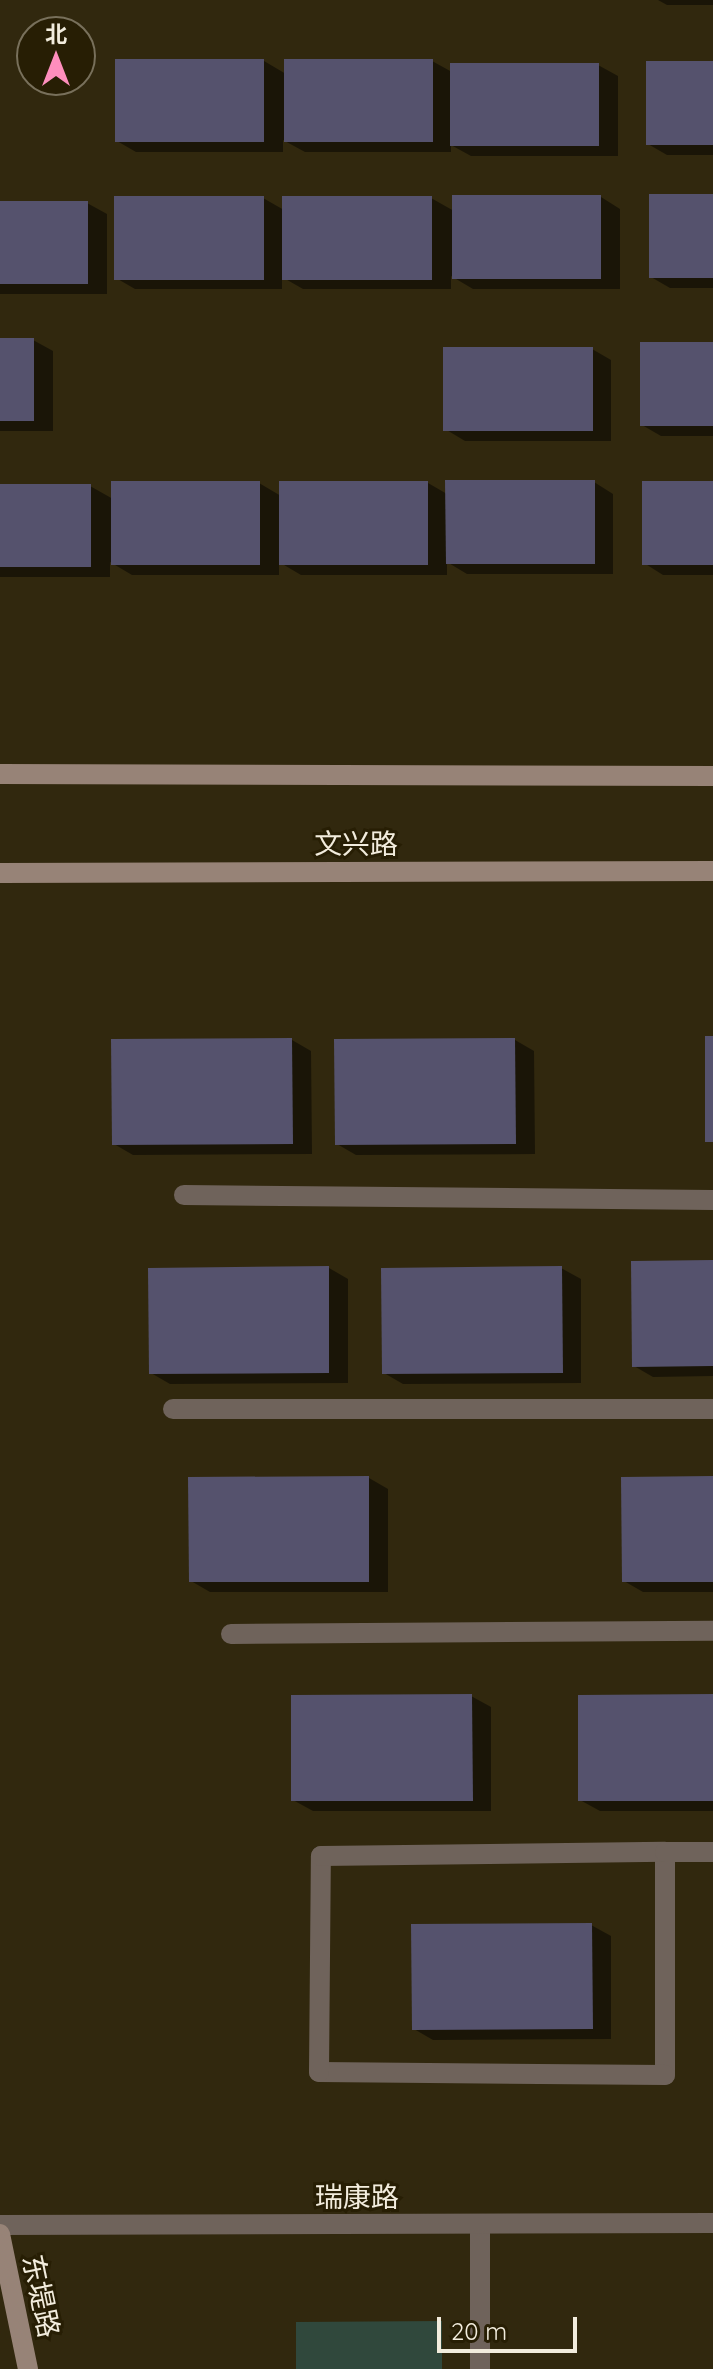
<!DOCTYPE html>
<meta charset="utf-8">
<style>
body{margin:0}
#map{position:relative;width:713px;height:2369px;overflow:hidden;background:#31280e;font-family:Quicksand,"Noto Sans SC",sans-serif}
div>[style]{position:absolute}
.green>*{inset:0;background:#30483c}
.shadow>*{inset:0;background:#0007}
.building>*{inset:0;background:#55526d}
.service>*{height:20px;margin:-10px;padding:0 10px;transform-origin:10px;border-radius:10px;background:#6f635b}
.minor>*{height:20px;margin:-10px;padding:0 10px;transform-origin:10px;border-radius:10px;background:#6f635b}
.secondary>*{height:20px;margin:-10px;padding:0 10px;transform-origin:10px;border-radius:10px;background:#978377}
span{translate:-50% -50%;white-space:nowrap;text-align:center;line-height:1.15;-webkit-text-stroke:6px #271e04;paint-order:stroke}
.street-label{font-size:28px;color:#f2ecdd}
.north{position:absolute;left:16px;top:16px;width:80px;height:80px;box-sizing:border-box;background:#271e04;border:2px solid #78705b;border-radius:50%;rotate:0deg;font-size:22px;font-weight:700;line-height:32px;text-align:center;color:#f2ecdd}
.north::after{content:'';display:block;margin:auto;width:28px;height:36px;background:#fe8ebd;clip-path:polygon(50% 0,100% 100%,50% 72%,0 100%)}
.scale{position:absolute;left:437px;top:2317px;width:140px;height:36px;box-sizing:border-box;border:4px solid #f2ecdd;border-top:0;padding-left:10px;font-size:24px;line-height:28px;white-space:nowrap;color:#f2ecdd;-webkit-text-stroke:6px #271e04;paint-order:stroke}
</style>
<div id="map">
<div class="green">
<div style="clip-path:polygon(442px 2321px,442px 2369px,296px 2369px,296px 2322px)"></div>
</div>
<div class="shadow">
<div style="clip-path:polygon(658px 0,713px 0,713px 5px,667px 5px)"></div>
<div style="clip-path:polygon(264px 61px,286px 74px,432px 61px,452px 72px,598px 65px,618px 76px,618px 156px,471px 156px,451px 145px,451px 152px,305px 152px,283px 140px,283px 152px,136px 152px,117px 141px)"></div>
<div style="clip-path:polygon(713px 63px,713px 155px,667px 155px,648px 144px)"></div>
<div style="clip-path:polygon(713px 196px,713px 288px,670px 288px,651px 277px)"></div>
<div style="clip-path:polygon(601px 197px,620px 209px,620px 289px,473px 289px,451px 276px,451px 289px,303px 289px,282px 277px,282px 289px,135px 289px,116px 278px,263px 198px,284px 210px,431px 198px,454px 211px)"></div>
<div style="clip-path:polygon(0 203px,87px 203px,107px 214px,107px 294px,0 294px)"></div>
<div style="clip-path:polygon(0 340px,33px 340px,53px 351px,53px 431px,0 431px)"></div>
<div style="clip-path:polygon(713px 344px,713px 436px,661px 436px,642px 425px)"></div>
<div style="clip-path:polygon(592px 349px,611px 360px,611px 441px,465px 441px,445px 429px)"></div>
<div style="clip-path:polygon(594px 482px,613px 494px,613px 574px,467px 574px,447px 562px,447px 575px,301px 575px,279px 562px,279px 575px,132px 575px,110px 562px,110px 577px,0 577px,0 486px,90px 486px,113px 499px,259px 483px,281px 496px,428px 483px,447px 494px)"></div>
<div style="clip-path:polygon(713px 483px,713px 575px,663px 575px,644px 563px)"></div>
<div style="clip-path:polygon(292px 1040px,311px 1051px,312px 1154px,133px 1155px,114px 1144px)"></div>
<div style="clip-path:polygon(515px 1040px,534px 1051px,535px 1154px,356px 1155px,337px 1144px)"></div>
<div style="clip-path:polygon(713px 1262px,713px 1376px,653px 1377px,634px 1366px)"></div>
<div style="clip-path:polygon(329px 1268px,348px 1279px,348px 1383px,170px 1384px,151px 1373px)"></div>
<div style="clip-path:polygon(561px 1268px,581px 1279px,581px 1383px,403px 1384px,384px 1373px)"></div>
<div style="clip-path:polygon(369px 1478px,388px 1489px,388px 1592px,210px 1592px,191px 1581px)"></div>
<div style="clip-path:polygon(713px 1478px,713px 1592px,643px 1592px,624px 1581px)"></div>
<div style="clip-path:polygon(471px 1696px,491px 1707px,491px 1811px,313px 1811px,293px 1800px)"></div>
<div style="clip-path:polygon(713px 1696px,713px 1811px,600px 1811px,580px 1800px)"></div>
<div style="clip-path:polygon(591px 1925px,611px 1936px,611px 2039px,433px 2040px,414px 2029px)"></div>
</div>
<div class="building">
<div style="clip-path:polygon(115px 59px,264px 59px,264px 142px,115px 142px)"></div>
<div style="clip-path:polygon(284px 59px,433px 59px,433px 142px,284px 142px)"></div>
<div style="clip-path:polygon(646px 61px,713px 61px,713px 145px,646px 145px)"></div>
<div style="clip-path:polygon(450px 63px,599px 63px,599px 146px,450px 146px)"></div>
<div style="clip-path:polygon(649px 194px,713px 194px,713px 278px,649px 278px)"></div>
<div style="clip-path:polygon(452px 195px,601px 195px,601px 279px,452px 279px)"></div>
<div style="clip-path:polygon(114px 196px,264px 196px,264px 280px,114px 280px)"></div>
<div style="clip-path:polygon(282px 196px,432px 196px,432px 280px,282px 280px)"></div>
<div style="clip-path:polygon(0 201px,88px 201px,88px 284px,0 284px)"></div>
<div style="clip-path:polygon(0 338px,34px 338px,34px 421px,0 421px)"></div>
<div style="clip-path:polygon(640px 342px,713px 342px,713px 426px,640px 426px)"></div>
<div style="clip-path:polygon(443px 347px,593px 347px,593px 431px,443px 431px)"></div>
<div style="clip-path:polygon(445px 480px,595px 480px,595px 564px,446px 564px)"></div>
<div style="clip-path:polygon(111px 481px,260px 481px,260px 565px,111px 565px)"></div>
<div style="clip-path:polygon(279px 481px,428px 481px,428px 565px,279px 565px)"></div>
<div style="clip-path:polygon(642px 481px,713px 481px,713px 565px,642px 565px)"></div>
<div style="clip-path:polygon(0 484px,91px 484px,91px 567px,0 567px)"></div>
<div style="clip-path:polygon(705px 1036px,713px 1036px,713px 1142px,705px 1142px)"></div>
<div style="clip-path:polygon(292px 1038px,293px 1144px,112px 1145px,111px 1039px)"></div>
<div style="clip-path:polygon(515px 1038px,516px 1144px,335px 1145px,334px 1039px)"></div>
<div style="clip-path:polygon(713px 1260px,713px 1366px,632px 1367px,631px 1261px)"></div>
<div style="clip-path:polygon(329px 1266px,329px 1373px,149px 1374px,148px 1268px)"></div>
<div style="clip-path:polygon(562px 1266px,563px 1373px,382px 1374px,381px 1268px)"></div>
<div style="clip-path:polygon(369px 1476px,369px 1582px,189px 1582px,188px 1477px)"></div>
<div style="clip-path:polygon(713px 1476px,713px 1582px,622px 1582px,621px 1477px)"></div>
<div style="clip-path:polygon(472px 1694px,473px 1801px,291px 1801px,291px 1695px)"></div>
<div style="clip-path:polygon(713px 1694px,713px 1801px,578px 1801px,578px 1695px)"></div>
<div style="clip-path:polygon(592px 1923px,593px 2029px,412px 2030px,411px 1924px)"></div>
</div>
<div class="service">
<div style="left:184px;top:1195px;width:529px;rotate:0.54deg"></div>
<div style="left:173px;top:1409px;width:540px"></div>
<div style="left:231px;top:1634px;width:482px;rotate:-0.4deg"></div>
<div style="left:665px;top:1852px;width:223px;rotate:90deg"></div>
<div style="left:665px;top:2075px;width:346px;rotate:-179.5deg"></div>
<div style="left:319px;top:2072px;width:216px;rotate:-89.5deg"></div>
<div style="left:321px;top:1856px;width:344px;rotate:-0.7deg"></div>
<div style="left:665px;top:1852px;width:48px"></div>
<div style="left:480px;top:2225px;width:144px;rotate:90deg"></div>
</div>
<div class="minor">
<div style="left:0;top:2225px;width:713px;rotate:-0.16deg"></div>
</div>
<div class="secondary">
<div style="left:0;top:774px;width:713px;rotate:0.16deg"></div>
<div style="left:0;top:873px;width:713px;rotate:-0.16deg"></div>
<div style="left:0;top:2234px;width:138px;rotate:78.3deg"></div>
</div>
<div class="street-label">
<span style="left:356px;top:844px">文兴路</span>
<span style="left:357px;top:2197px">瑞康路</span>
<span style="left:41px;top:2296px;rotate:78deg">东堤路</span>
</div>
<div class="north">北</div>
<div class="scale">20 m</div>
</div>
